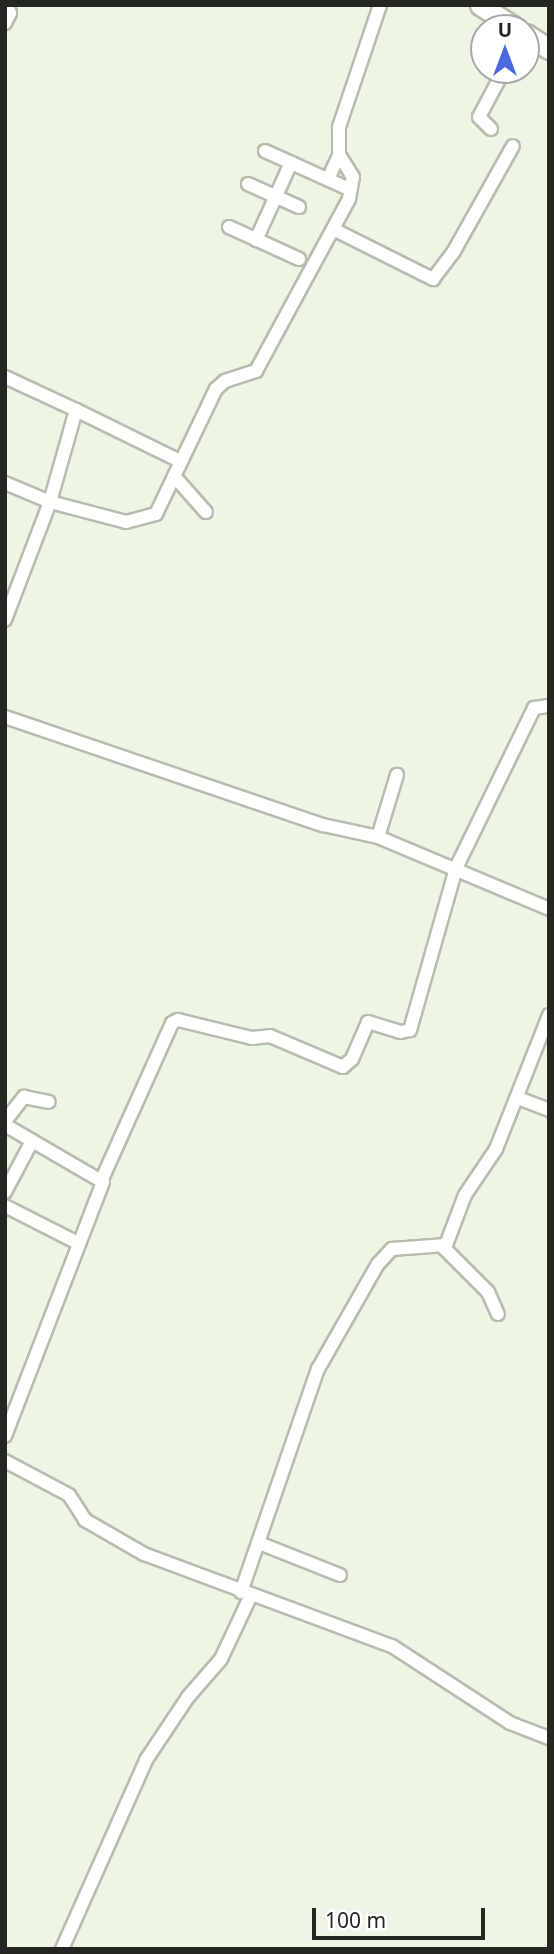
<!DOCTYPE html>
<style>
body{margin:0}
#map{position:relative;width:554px;height:1954px;overflow:hidden;background:#edf5e4;font-family:"Noto Sans",sans-serif}
div>[style]{position:absolute}
.roads{filter:drop-shadow(2px 0 #b6bdad) drop-shadow(-2px 0 #b6bdad) drop-shadow(0 2px #b6bdad) drop-shadow(0 -2px #b6bdad)}
.minor>*{height:12px;margin:-6px;padding:0 6px;transform-origin:6px;border-radius:6px;background:#fff}
.highway>*{height:19px;margin:-9.5px;padding:0 9.5px;transform-origin:9.5px;border-radius:9.5px;background:#fff}
span{translate:-50% -50%;white-space:nowrap;text-align:center;line-height:1.15;-webkit-text-stroke:7px #fff;paint-order:stroke}
.frame{position:absolute;inset:0;border:7px solid #242721;pointer-events:none}
.north{position:absolute;left:470px;top:14px;width:70px;height:70px;box-sizing:border-box;background:#fff;border:2px solid #a7a9a6;border-radius:50%;rotate:0deg;font-size:19px;font-weight:700;line-height:28px;text-align:center;color:#242721}
.north::after{content:'';display:block;margin:auto;width:24px;height:32px;background:#4a69dd;clip-path:polygon(50% 0,100% 100%,50% 72%,0 100%)}
.scale{position:absolute;left:312px;top:1908px;width:173px;height:32px;box-sizing:border-box;border:4px solid #242721;border-top:0;padding-left:9px;font-size:21px;line-height:24px;white-space:nowrap;color:#242721;-webkit-text-stroke:5px #fff;paint-order:stroke}
</style>
<div id="map">
<div class="roads">
<div class="minor">
<div style="left:5px;top:23px;width:11px;rotate:-63deg"></div>
<div style="left:10px;top:13px;width:9px;rotate:-117deg"></div>
<div style="left:491px;top:129px;width:17px;rotate:-135deg"></div>
<div style="left:479px;top:117px;width:53px;rotate:-62deg"></div>
<div style="left:265px;top:151px;width:94px;rotate:24.4deg"></div>
<div style="left:328px;top:179px;width:26px;rotate:-65deg"></div>
<div style="left:248px;top:184px;width:56px;rotate:24.3deg"></div>
<div style="left:229px;top:227px;width:77px;rotate:24.6deg"></div>
<div style="left:335px;top:230px;width:110px;rotate:26.6deg"></div>
<div style="left:433px;top:279px;width:35px;rotate:-53deg"></div>
<div style="left:454px;top:251px;width:120px;rotate:-60.7deg"></div>
<div style="left:256px;top:240px;width:85px;rotate:-65.6deg"></div>
<div style="left:5px;top:377px;width:78px;rotate:24.9deg"></div>
<div style="left:76px;top:410px;width:96px;rotate:105.8deg"></div>
<div style="left:50px;top:502px;width:126px;rotate:110.9deg"></div>
<div style="left:76px;top:410px;width:116px;rotate:26.1deg"></div>
<div style="left:174px;top:476px;width:48px;rotate:48.4deg"></div>
<div style="left:5px;top:483px;width:49px;rotate:22.9deg"></div>
<div style="left:50px;top:502px;width:79px;rotate:14.7deg"></div>
<div style="left:126px;top:522px;width:31px;rotate:-15deg"></div>
<div style="left:156px;top:514px;width:139px;rotate:-64.4deg"></div>
<div style="left:216px;top:389px;width:12px;rotate:-42deg"></div>
<div style="left:225px;top:381px;width:33px;rotate:-18deg"></div>
<div style="left:256px;top:371px;width:196px;rotate:-61.6deg"></div>
<div style="left:349px;top:199px;width:22px;rotate:-80deg"></div>
<div style="left:353px;top:177px;width:26px;rotate:-122deg"></div>
<div style="left:339px;top:155px;width:28px;rotate:-90deg"></div>
<div style="left:339px;top:127px;width:129px;rotate:-71.4deg"></div>
<div style="left:5px;top:717px;width:336px;rotate:18.8deg"></div>
<div style="left:323px;top:825px;width:56px;rotate:12.3deg"></div>
<div style="left:378px;top:837px;width:186px;rotate:22.8deg"></div>
<div style="left:378px;top:837px;width:65px;rotate:-73deg"></div>
<div style="left:518px;top:1098px;width:33px;rotate:21deg"></div>
<div style="left:5px;top:1121px;width:31px;rotate:-52deg"></div>
<div style="left:24px;top:1097px;width:25px;rotate:11deg"></div>
<div style="left:5px;top:1125px;width:113px;rotate:30.2deg"></div>
<div style="left:103px;top:1182px;width:272px;rotate:111.1deg"></div>
<div style="left:102px;top:1179px;width:171px;rotate:-65.8deg"></div>
<div style="left:172px;top:1023px;width:7px;rotate:-27deg"></div>
<div style="left:178px;top:1020px;width:76px;rotate:13.7deg"></div>
<div style="left:252px;top:1038px;width:18px;rotate:-6deg"></div>
<div style="left:270px;top:1036px;width:79px;rotate:23deg"></div>
<div style="left:343px;top:1067px;width:12px;rotate:-42deg"></div>
<div style="left:352px;top:1059px;width:40px;rotate:-66.6deg"></div>
<div style="left:368px;top:1022px;width:34px;rotate:17deg"></div>
<div style="left:401px;top:1032px;width:9px;rotate:-13deg"></div>
<div style="left:410px;top:1030px;width:168px;rotate:-74.1deg"></div>
<div style="left:456px;top:868px;width:178px;rotate:-64deg"></div>
<div style="left:534px;top:708px;width:15px;rotate:-8deg"></div>
<div style="left:5px;top:1192px;width:58px;rotate:-62.1deg"></div>
<div style="left:5px;top:1206px;width:82px;rotate:26.9deg"></div>
<div style="left:443px;top:1247px;width:64px;rotate:45deg"></div>
<div style="left:488px;top:1292px;width:24px;rotate:66deg"></div>
<div style="left:5px;top:1461px;width:72px;rotate:28deg"></div>
<div style="left:69px;top:1495px;width:30px;rotate:57deg"></div>
<div style="left:85px;top:1520px;width:68px;rotate:30deg"></div>
<div style="left:144px;top:1554px;width:265px;rotate:20.4deg"></div>
<div style="left:392px;top:1646px;width:141px;rotate:33.1deg"></div>
<div style="left:510px;top:1723px;width:42px;rotate:21deg"></div>
<div style="left:259px;top:1543px;width:87px;rotate:21.6deg"></div>
<div style="left:241px;top:1592px;width:236px;rotate:-71deg"></div>
<div style="left:318px;top:1369px;width:121px;rotate:-60.3deg"></div>
<div style="left:378px;top:1264px;width:21px;rotate:-47deg"></div>
<div style="left:392px;top:1249px;width:54px;rotate:-4.2deg"></div>
<div style="left:446px;top:1245px;width:53px;rotate:-69.2deg"></div>
<div style="left:465px;top:1195px;width:55px;rotate:-56deg"></div>
<div style="left:496px;top:1149px;width:144px;rotate:-68.4deg"></div>
<div style="left:62px;top:1949px;width:207px;rotate:-66deg"></div>
<div style="left:146px;top:1760px;width:76px;rotate:-56.3deg"></div>
<div style="left:188px;top:1697px;width:50px;rotate:-49deg"></div>
<div style="left:221px;top:1659px;width:71px;rotate:-64.9deg"></div>
</div>
<div class="highway">
<div style="left:480px;top:5px;width:43px;rotate:32.6deg"></div>
<div style="left:526px;top:34px;width:27px;rotate:33deg"></div>
</div>
</div>
<div class="frame"></div>
<div class="north">U</div>
<div class="scale">100 m</div>
</div>
